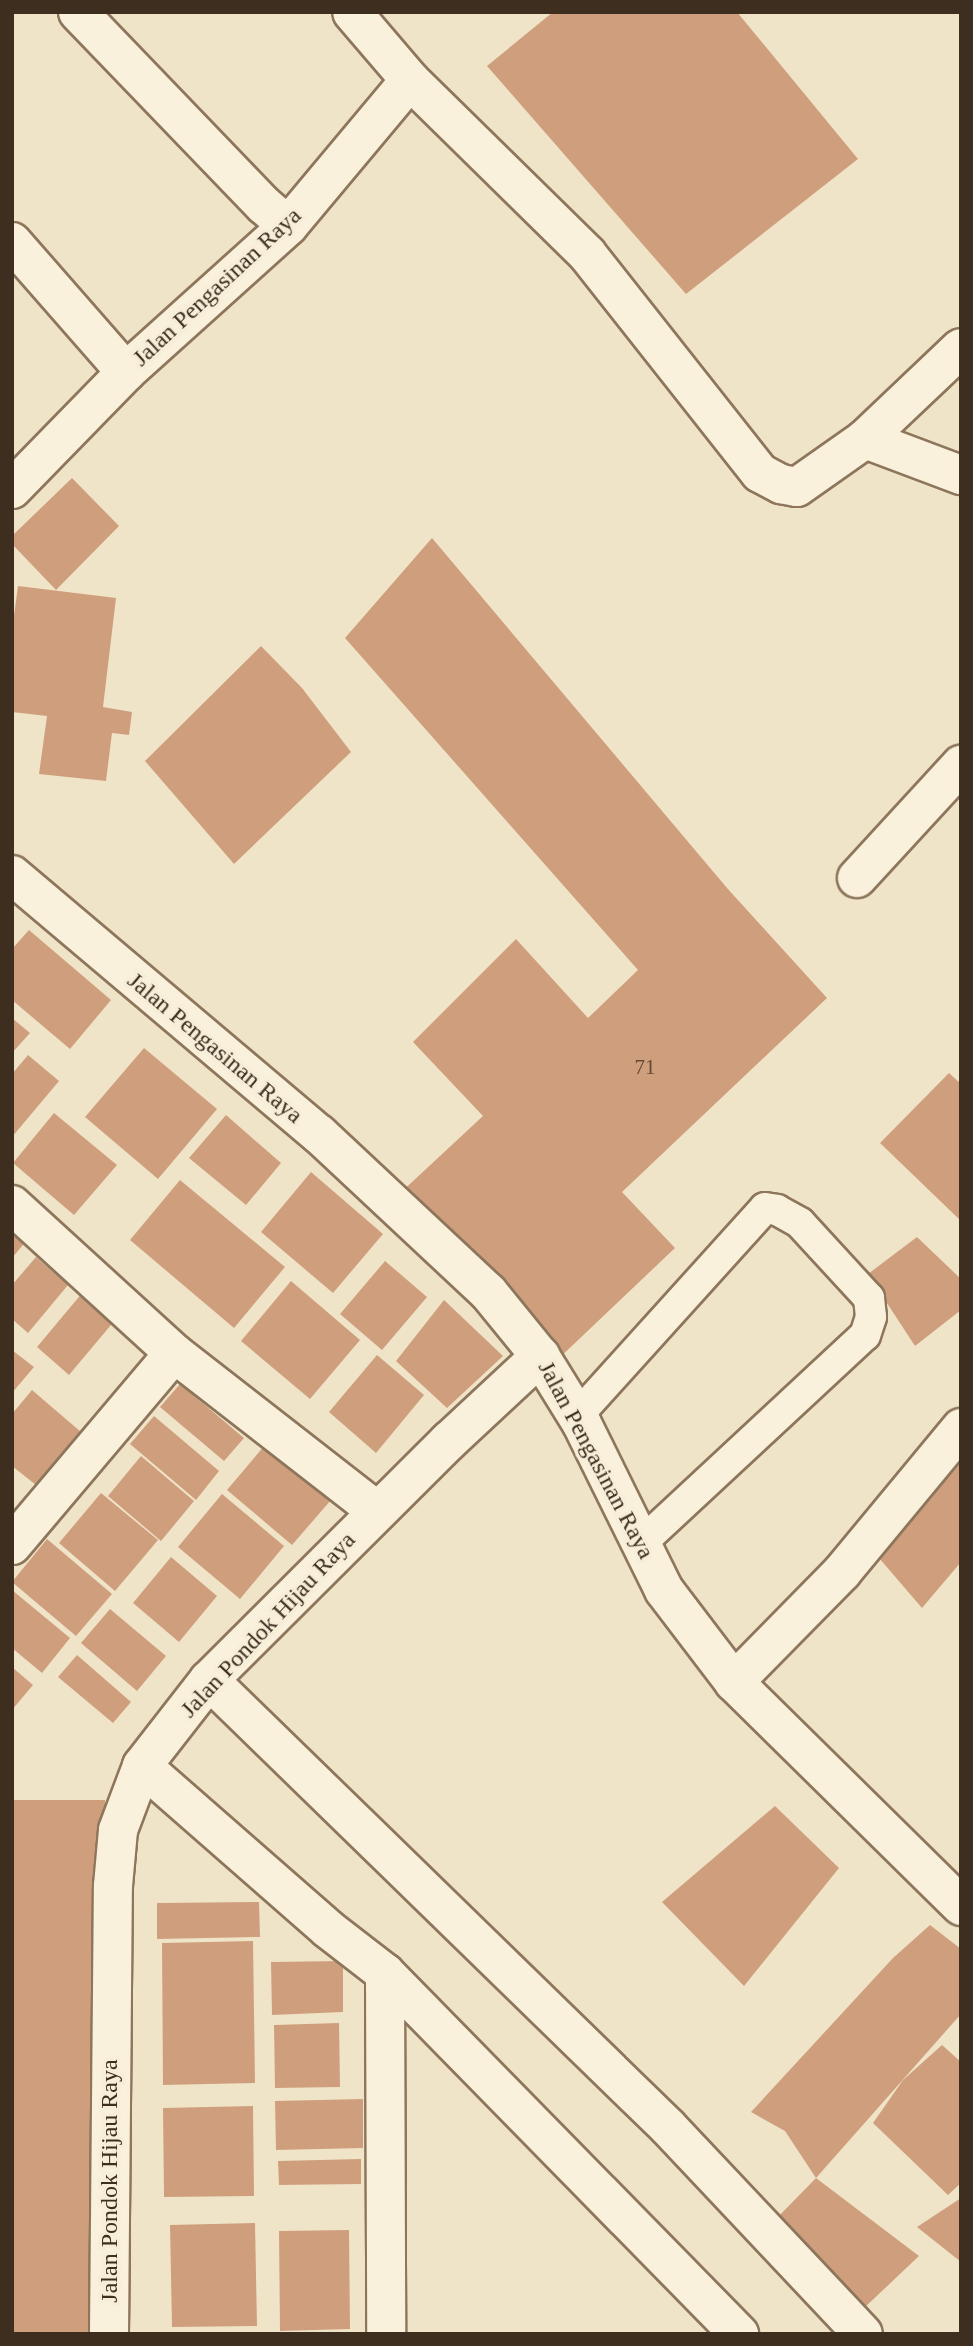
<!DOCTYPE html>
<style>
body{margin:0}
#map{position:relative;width:973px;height:2346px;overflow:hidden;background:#f0e4c8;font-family:"Times New Roman",serif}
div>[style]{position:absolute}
.building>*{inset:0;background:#cf9f7d}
.roads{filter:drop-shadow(2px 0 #8d765c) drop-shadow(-2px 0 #8d765c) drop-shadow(0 2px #8d765c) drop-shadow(0 -2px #8d765c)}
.service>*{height:30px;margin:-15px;padding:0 15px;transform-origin:15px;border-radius:15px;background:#faf1dc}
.minor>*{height:38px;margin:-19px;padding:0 19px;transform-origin:19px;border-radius:19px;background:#faf1dc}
.tertiary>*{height:38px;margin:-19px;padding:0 19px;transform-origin:19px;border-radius:19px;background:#faf1dc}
span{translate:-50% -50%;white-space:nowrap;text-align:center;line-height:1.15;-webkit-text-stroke:7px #f7eed8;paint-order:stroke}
.number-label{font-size:21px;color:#624a37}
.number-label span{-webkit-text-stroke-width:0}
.street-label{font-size:24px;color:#3d2e20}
.frame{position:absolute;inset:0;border:14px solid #3d2e20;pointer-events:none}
</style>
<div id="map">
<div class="building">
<div style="clip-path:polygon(553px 12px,737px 12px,858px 159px,686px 294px,487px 66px)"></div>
<div style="clip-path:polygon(72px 478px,119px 526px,56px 590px,12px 544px,12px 536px)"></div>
<div style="clip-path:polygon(432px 538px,727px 888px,827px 998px,622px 1192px,675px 1248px,555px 1362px,516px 1292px,397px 1196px,483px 1116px,413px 1042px,516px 939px,588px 1018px,638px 970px,345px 638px)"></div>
<div style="clip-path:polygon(18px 586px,116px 598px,103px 707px,132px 712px,129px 735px,112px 733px,106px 781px,39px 774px,47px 716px,12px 712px,12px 630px)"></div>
<div style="clip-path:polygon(261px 646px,302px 688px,351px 752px,234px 864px,145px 761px)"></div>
<div style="clip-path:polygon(29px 930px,111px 1000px,70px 1049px,12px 1000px,12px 949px)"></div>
<div style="clip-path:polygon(12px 1018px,30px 1033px,12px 1053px)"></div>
<div style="clip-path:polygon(144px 1048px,217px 1109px,158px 1179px,85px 1117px)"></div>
<div style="clip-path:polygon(28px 1055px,59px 1081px,12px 1137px,12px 1074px)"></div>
<div style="clip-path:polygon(949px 1073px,961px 1084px,961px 1221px,880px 1143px)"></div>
<div style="clip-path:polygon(54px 1113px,117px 1165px,74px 1215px,13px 1163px)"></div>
<div style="clip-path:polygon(226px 1115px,281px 1163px,246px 1205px,189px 1158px)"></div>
<div style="clip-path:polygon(311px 1172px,383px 1234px,333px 1293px,261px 1232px)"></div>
<div style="clip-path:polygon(180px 1180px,285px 1267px,234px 1328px,130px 1240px)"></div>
<div style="clip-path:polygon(12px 1226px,28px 1239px,12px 1258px)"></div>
<div style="clip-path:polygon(917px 1237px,961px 1279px,961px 1310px,915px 1346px,868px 1274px)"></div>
<div style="clip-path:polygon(36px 1257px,68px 1285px,28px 1333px,12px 1319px,12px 1285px)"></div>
<div style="clip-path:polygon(385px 1261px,427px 1297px,382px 1350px,340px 1314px)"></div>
<div style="clip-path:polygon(291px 1281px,360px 1340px,310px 1399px,241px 1341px)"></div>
<div style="clip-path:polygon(83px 1292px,116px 1319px,69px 1375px,37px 1347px)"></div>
<div style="clip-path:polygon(444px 1300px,503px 1356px,447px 1408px,396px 1361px)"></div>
<div style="clip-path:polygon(12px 1350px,34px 1367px,12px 1393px)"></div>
<div style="clip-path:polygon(377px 1355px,424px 1395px,376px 1453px,329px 1412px)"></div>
<div style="clip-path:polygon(180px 1384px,244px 1438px,224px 1461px,160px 1407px)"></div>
<div style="clip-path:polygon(32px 1390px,81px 1432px,36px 1485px,12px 1466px,12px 1414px)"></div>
<div style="clip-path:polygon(154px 1416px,219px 1471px,196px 1500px,130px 1444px)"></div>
<div style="clip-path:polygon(265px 1445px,331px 1500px,292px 1545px,227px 1490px)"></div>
<div style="clip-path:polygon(961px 1455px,961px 1562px,922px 1608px,873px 1551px)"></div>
<div style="clip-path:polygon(141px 1456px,194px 1501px,161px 1541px,108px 1496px)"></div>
<div style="clip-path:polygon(101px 1493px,158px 1540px,115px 1591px,59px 1543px)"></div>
<div style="clip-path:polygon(222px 1494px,284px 1546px,240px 1599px,178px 1547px)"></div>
<div style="clip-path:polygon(47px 1539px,112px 1594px,76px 1636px,12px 1582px)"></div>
<div style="clip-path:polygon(171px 1557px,217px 1596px,179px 1642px,133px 1603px)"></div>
<div style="clip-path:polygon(12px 1590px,70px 1638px,42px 1673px,12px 1648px)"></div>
<div style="clip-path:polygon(110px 1609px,166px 1656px,137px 1691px,81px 1643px)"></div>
<div style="clip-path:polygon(77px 1655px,131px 1702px,113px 1723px,58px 1677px)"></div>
<div style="clip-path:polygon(12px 1667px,33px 1685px,12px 1710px)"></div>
<div style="clip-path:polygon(12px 1800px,105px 1800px,105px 2334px,12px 2334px)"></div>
<div style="clip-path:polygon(775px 1806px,839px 1868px,744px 1986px,662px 1902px)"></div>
<div style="clip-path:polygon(259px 1902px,260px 1937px,157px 1939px,157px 1903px)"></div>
<div style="clip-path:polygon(930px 1925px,961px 1949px,961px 2014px,816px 2178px,785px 2131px,751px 2112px,893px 1958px)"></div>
<div style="clip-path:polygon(253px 1941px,255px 2083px,163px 2085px,162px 1943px)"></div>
<div style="clip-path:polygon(343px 1961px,343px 2012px,272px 2015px,271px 1962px)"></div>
<div style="clip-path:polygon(339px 2023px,340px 2087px,275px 2088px,274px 2025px)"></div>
<div style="clip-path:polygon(942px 2045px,961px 2062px,961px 2183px,948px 2195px,873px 2123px,903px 2080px)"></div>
<div style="clip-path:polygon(363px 2099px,363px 2148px,276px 2150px,275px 2101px)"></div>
<div style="clip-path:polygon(253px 2106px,254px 2196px,164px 2197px,163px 2108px)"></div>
<div style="clip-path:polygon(361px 2159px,361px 2184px,279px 2185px,278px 2161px)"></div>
<div style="clip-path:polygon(816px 2178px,919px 2256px,863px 2309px,774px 2221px)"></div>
<div style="clip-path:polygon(961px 2198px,961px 2262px,917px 2227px)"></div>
<div style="clip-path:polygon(255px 2223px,257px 2326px,172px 2327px,170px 2225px)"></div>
<div style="clip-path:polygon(349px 2230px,350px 2329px,280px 2331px,279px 2231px)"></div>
</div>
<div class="roads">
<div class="service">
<div style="left:577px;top:1416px;width:280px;rotate:-47.9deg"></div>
<div style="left:765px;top:1208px;width:12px;rotate:9deg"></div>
<div style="left:777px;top:1210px;width:26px;rotate:29deg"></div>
<div style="left:800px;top:1223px;width:102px;rotate:47.4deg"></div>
<div style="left:869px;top:1298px;width:19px;rotate:84deg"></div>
<div style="left:871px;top:1317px;width:19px;rotate:108deg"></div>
<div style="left:865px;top:1335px;width:304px;rotate:137.1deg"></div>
</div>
<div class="minor">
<div style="left:78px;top:12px;width:269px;rotate:46.1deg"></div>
<div style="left:265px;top:206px;width:30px;rotate:41deg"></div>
<div style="left:410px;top:80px;width:248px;rotate:44.5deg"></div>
<div style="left:587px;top:254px;width:279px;rotate:51.7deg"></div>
<div style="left:760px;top:473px;width:24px;rotate:28deg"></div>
<div style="left:781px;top:484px;width:16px;rotate:11deg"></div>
<div style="left:797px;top:487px;width:83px;rotate:-35.2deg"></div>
<div style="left:865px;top:439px;width:132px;rotate:-43.5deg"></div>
<div style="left:12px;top:242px;width:173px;rotate:48.8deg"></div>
<div style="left:865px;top:439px;width:103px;rotate:20.6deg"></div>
<div style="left:857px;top:878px;width:154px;rotate:-47.4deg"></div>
<div style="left:12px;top:1205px;width:219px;rotate:42.4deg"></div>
<div style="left:174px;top:1353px;width:257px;rotate:37.9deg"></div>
<div style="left:12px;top:1545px;width:251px;rotate:-49.8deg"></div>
<div style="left:209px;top:1680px;width:641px;rotate:44.24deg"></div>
<div style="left:668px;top:2127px;width:284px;rotate:46.7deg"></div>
<div style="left:734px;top:1682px;width:154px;rotate:-45.5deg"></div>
<div style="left:842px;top:1572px;width:187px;rotate:-50.4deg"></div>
<div style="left:142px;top:1766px;width:247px;rotate:41.2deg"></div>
<div style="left:328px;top:1929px;width:72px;rotate:37.7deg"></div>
<div style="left:385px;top:1973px;width:506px;rotate:45.56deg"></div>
<div style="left:385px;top:1973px;width:361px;rotate:89.8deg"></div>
</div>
<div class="tertiary">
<div style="left:12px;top:489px;width:163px;rotate:-45.7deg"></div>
<div style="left:126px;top:372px;width:218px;rotate:-42deg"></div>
<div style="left:288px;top:226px;width:190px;rotate:-50.1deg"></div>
<div style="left:410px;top:80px;width:89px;rotate:-130.5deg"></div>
<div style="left:12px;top:875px;width:402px;rotate:40.2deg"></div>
<div style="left:319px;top:1134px;width:231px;rotate:43.1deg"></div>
<div style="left:488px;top:1292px;width:82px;rotate:50.9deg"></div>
<div style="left:540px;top:1356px;width:80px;rotate:58.3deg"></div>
<div style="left:582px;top:1424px;width:185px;rotate:63.7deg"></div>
<div style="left:664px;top:1590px;width:116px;rotate:52.7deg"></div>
<div style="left:734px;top:1682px;width:319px;rotate:44.6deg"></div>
<div style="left:109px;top:2334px;width:448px;rotate:-89.5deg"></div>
<div style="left:113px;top:1886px;width:56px;rotate:-84.9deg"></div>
<div style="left:118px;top:1830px;width:68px;rotate:-69.4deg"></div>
<div style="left:142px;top:1766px;width:109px;rotate:-52.1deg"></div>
<div style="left:209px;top:1680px;width:339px;rotate:-44.9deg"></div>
<div style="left:449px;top:1441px;width:125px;rotate:-43deg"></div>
</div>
</div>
<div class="number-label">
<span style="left:645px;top:1067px">71</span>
</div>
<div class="street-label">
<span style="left:217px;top:287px;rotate:-43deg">Jalan Pengasinan Raya</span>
<span style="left:215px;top:1048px;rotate:40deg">Jalan Pengasinan Raya</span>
<span style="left:596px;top:1460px;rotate:62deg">Jalan Pengasinan Raya</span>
<span style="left:268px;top:1625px;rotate:-47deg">Jalan Pondok Hijau Raya</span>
<span style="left:110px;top:2181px;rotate:-90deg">Jalan Pondok Hijau Raya</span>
</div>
<div class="frame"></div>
</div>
